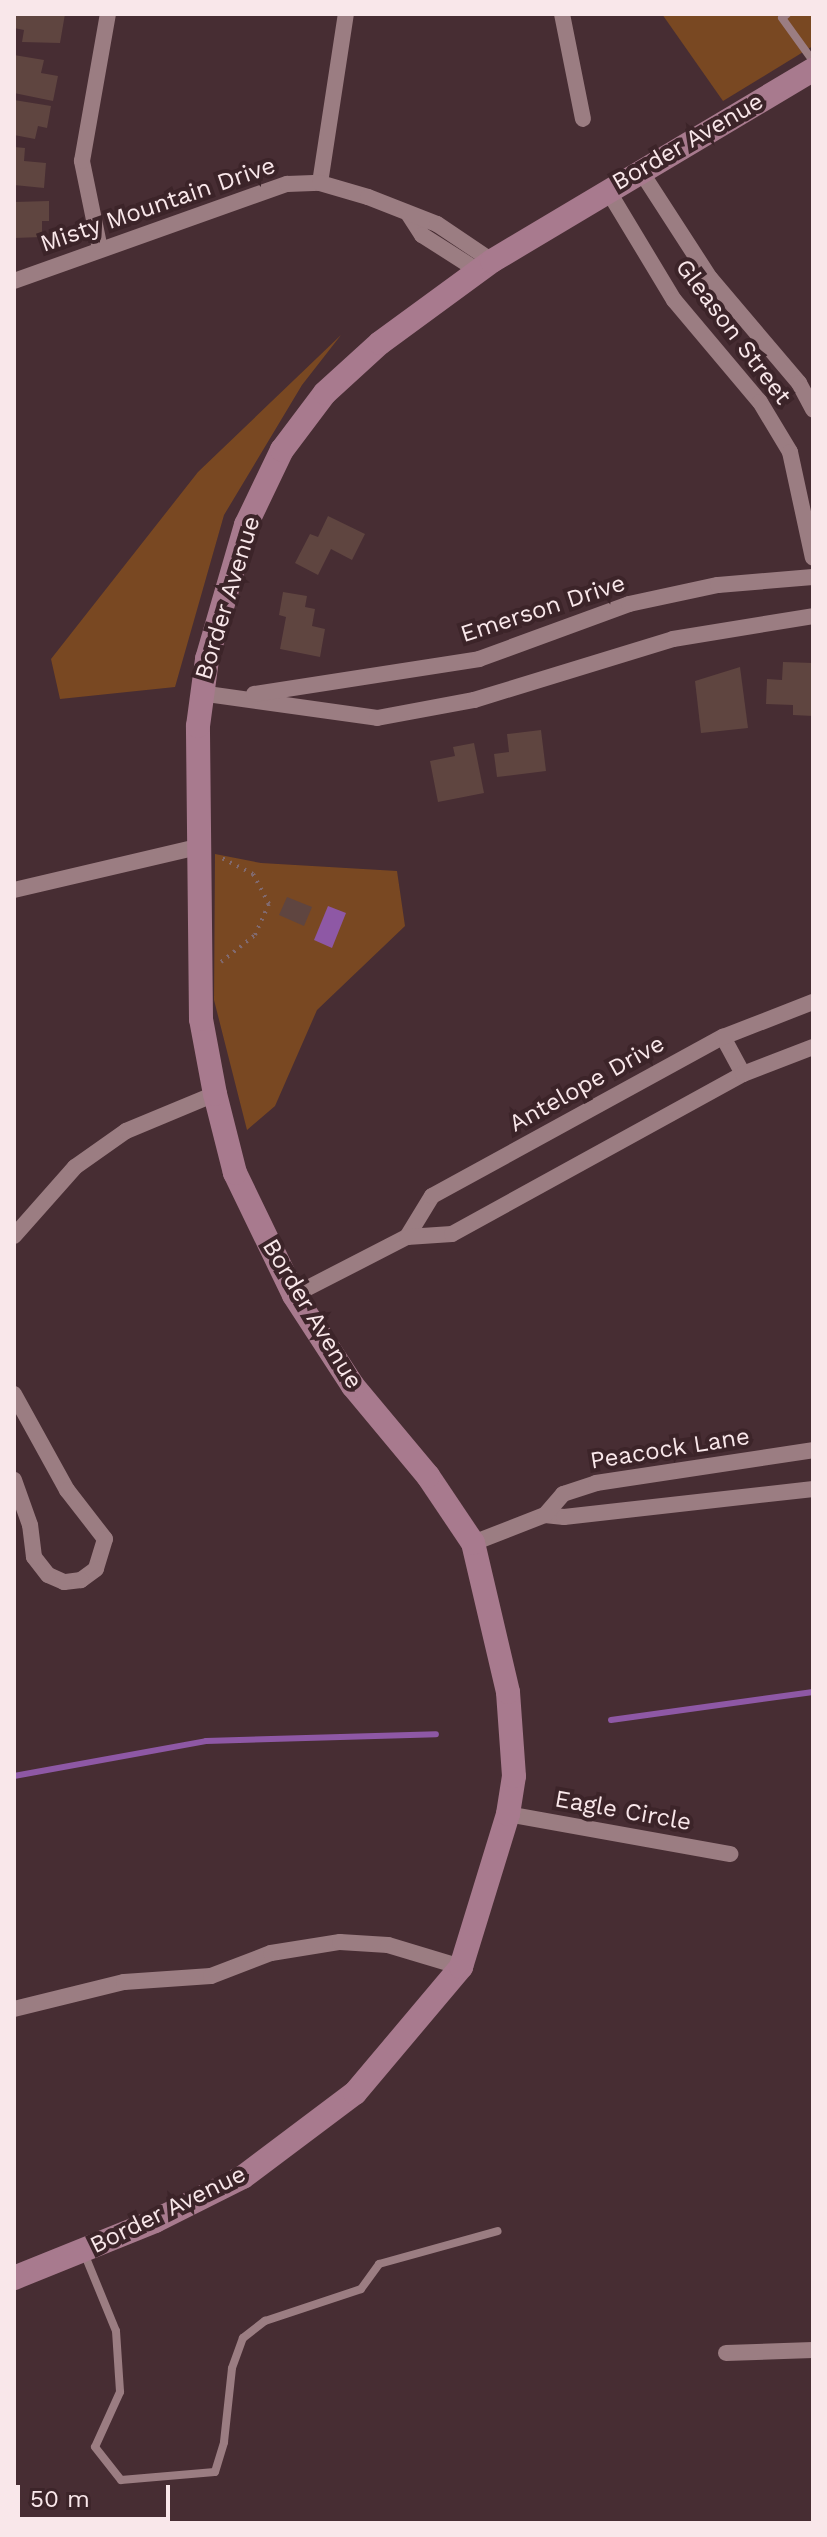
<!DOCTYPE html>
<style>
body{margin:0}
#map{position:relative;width:827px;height:2537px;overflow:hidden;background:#472d33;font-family:"Work Sans",sans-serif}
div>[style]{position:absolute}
.green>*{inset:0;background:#794822}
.water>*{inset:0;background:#8e58a5}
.stream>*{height:6px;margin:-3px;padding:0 3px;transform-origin:3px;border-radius:3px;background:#8e58a5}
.building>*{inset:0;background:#5f4540}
.path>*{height:4px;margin-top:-2px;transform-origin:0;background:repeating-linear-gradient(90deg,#816a6f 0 2px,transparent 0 8px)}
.lane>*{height:8px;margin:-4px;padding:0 4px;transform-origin:4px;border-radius:4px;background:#9b7d82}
.street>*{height:16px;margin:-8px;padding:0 8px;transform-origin:8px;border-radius:8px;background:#9b7d82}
.secondary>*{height:24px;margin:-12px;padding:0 12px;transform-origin:12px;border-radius:12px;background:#a87a8e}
span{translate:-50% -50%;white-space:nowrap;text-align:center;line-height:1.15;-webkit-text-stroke:8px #3c2429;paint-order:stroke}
.street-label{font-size:24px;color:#f9e7ea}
.frame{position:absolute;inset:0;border:16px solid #f9e7ea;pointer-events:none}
.scale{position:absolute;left:16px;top:2485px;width:154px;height:36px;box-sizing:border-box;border:4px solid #f9e7ea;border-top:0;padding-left:10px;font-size:24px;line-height:28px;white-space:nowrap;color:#f9e7ea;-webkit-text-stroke:6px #3c2429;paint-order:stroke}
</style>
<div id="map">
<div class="green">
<div style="clip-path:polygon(662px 14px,813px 14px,813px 46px,723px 101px)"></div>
<div style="clip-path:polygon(341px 335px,302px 385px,224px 515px,175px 687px,60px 699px,51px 659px,198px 472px)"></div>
<div style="clip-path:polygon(215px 854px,261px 863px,397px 871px,405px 926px,317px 1010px,275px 1106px,247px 1130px,214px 1000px)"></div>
</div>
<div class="water">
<div style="clip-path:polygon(328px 906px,346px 913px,332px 948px,314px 940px)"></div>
</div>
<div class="stream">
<div style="left:611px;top:1720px;width:204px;rotate:-7.9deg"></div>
<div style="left:14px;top:1776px;width:195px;rotate:-10.3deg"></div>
<div style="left:206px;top:1741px;width:230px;rotate:-1.7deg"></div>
</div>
<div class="building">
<div style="clip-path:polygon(14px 14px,65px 14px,60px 43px,22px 42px,24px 30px,14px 28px)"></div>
<div style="clip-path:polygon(14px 55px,44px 60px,41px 73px,58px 76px,53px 101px,14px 93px)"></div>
<div style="clip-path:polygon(14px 100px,51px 106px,47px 128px,38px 126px,35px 139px,14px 135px)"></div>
<div style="clip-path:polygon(14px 147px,25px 148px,24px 161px,46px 163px,44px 188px,14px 185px)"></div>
<div style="clip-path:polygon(49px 201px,49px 221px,42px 221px,42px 237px,14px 238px,14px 202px)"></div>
<div style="clip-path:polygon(328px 516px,365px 534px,352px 560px,331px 549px,318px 575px,295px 563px,310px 534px,318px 537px)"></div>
<div style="clip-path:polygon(283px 592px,307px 596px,305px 607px,315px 609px,312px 626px,325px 629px,320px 657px,280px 649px,286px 617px,279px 615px)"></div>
<div style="clip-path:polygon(783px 662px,813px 663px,813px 716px,793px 715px,793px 705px,766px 704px,767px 679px,782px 680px)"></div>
<div style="clip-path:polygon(740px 667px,748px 728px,701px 733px,695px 681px)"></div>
<div style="clip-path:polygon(541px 730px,546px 771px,497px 777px,494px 754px,509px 752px,507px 734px)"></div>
<div style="clip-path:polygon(474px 743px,484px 793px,438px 802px,430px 761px,455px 756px,453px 747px)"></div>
<div style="clip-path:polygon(287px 897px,312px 907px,304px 926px,279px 915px)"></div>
</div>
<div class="path">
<div style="left:221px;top:962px;width:43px;rotate:-38.5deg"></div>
<div style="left:255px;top:935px;width:34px;rotate:-66deg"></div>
<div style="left:269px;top:904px;width:34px;rotate:-118deg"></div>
<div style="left:253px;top:874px;width:36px;rotate:-153deg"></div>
</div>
<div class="lane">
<div style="left:787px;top:14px;width:6px;rotate:141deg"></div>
<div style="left:782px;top:18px;width:53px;rotate:54.2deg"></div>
<div style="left:84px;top:2253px;width:84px;rotate:67.7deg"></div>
<div style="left:116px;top:2331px;width:61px;rotate:86.2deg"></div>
<div style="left:120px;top:2392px;width:60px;rotate:114.4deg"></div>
<div style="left:95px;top:2447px;width:42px;rotate:51.8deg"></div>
<div style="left:121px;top:2480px;width:94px;rotate:-4.9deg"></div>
<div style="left:215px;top:2472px;width:31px;rotate:-73deg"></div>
<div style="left:224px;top:2442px;width:74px;rotate:-83.8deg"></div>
<div style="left:232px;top:2368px;width:32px;rotate:-70deg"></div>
<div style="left:243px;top:2338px;width:28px;rotate:-38deg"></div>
<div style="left:265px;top:2321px;width:101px;rotate:-18.4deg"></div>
<div style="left:361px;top:2289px;width:31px;rotate:-54deg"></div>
<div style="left:379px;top:2264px;width:123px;rotate:-15.5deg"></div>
</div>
<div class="street">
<div style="left:562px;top:14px;width:107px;rotate:78.7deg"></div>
<div style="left:640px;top:170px;width:129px;rotate:57.1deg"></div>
<div style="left:710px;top:278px;width:138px;rotate:49.7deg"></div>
<div style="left:799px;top:383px;width:30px;rotate:62deg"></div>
<div style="left:320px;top:183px;width:171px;rotate:-81.3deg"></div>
<div style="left:607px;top:189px;width:130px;rotate:58.9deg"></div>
<div style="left:674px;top:300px;width:133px;rotate:49.9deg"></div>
<div style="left:760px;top:402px;width:58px;rotate:59deg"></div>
<div style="left:790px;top:452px;width:108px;rotate:77.8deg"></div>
<div style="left:409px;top:215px;width:24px;rotate:57deg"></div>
<div style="left:422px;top:235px;width:65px;rotate:32.5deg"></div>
<div style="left:100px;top:249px;width:90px;rotate:-101.6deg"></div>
<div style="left:82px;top:161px;width:149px;rotate:-80deg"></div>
<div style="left:14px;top:281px;width:290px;rotate:-19.6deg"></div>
<div style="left:287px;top:184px;width:33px;rotate:-2deg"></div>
<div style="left:320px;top:183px;width:50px;rotate:16.3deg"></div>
<div style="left:368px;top:197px;width:74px;rotate:21.4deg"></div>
<div style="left:437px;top:224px;width:66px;rotate:33.9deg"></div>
<div style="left:200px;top:693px;width:179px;rotate:8deg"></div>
<div style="left:377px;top:718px;width:99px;rotate:-10.5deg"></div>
<div style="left:474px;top:700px;width:208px;rotate:-17deg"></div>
<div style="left:673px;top:639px;width:142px;rotate:-9.3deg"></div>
<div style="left:254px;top:694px;width:228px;rotate:-8.8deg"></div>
<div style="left:479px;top:659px;width:160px;rotate:-20.1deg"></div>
<div style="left:629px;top:604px;width:91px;rotate:-12.1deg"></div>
<div style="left:718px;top:585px;width:95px;rotate:-4.8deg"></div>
<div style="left:14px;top:890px;width:189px;rotate:-13.2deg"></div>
<div style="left:723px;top:1037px;width:42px;rotate:61.6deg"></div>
<div style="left:14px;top:1236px;width:92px;rotate:-48.5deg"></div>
<div style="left:75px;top:1167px;width:62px;rotate:-35.2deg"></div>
<div style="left:126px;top:1131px;width:96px;rotate:-22.6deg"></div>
<div style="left:407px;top:1237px;width:48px;rotate:-58.6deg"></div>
<div style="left:432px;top:1196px;width:332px;rotate:-28.7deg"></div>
<div style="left:723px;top:1037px;width:97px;rotate:-21.3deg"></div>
<div style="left:294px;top:1295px;width:127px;rotate:-27.2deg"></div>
<div style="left:407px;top:1237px;width:45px;rotate:-3.8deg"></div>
<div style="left:452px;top:1234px;width:332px;rotate:-28.8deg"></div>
<div style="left:743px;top:1074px;width:75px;rotate:-21.1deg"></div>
<div style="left:14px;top:1394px;width:110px;rotate:61.1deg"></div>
<div style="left:67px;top:1490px;width:62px;rotate:52.2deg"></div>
<div style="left:105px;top:1539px;width:31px;rotate:107deg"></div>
<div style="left:96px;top:1569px;width:19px;rotate:144deg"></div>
<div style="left:81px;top:1580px;width:17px;rotate:173deg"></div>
<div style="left:64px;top:1582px;width:17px;rotate:-156deg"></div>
<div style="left:48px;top:1575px;width:23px;rotate:-128deg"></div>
<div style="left:34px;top:1557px;width:32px;rotate:-97deg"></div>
<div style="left:30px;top:1525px;width:48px;rotate:-109.6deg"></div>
<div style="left:545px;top:1515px;width:19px;rotate:6deg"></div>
<div style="left:564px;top:1517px;width:251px;rotate:-6.4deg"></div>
<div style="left:473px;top:1543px;width:77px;rotate:-21.3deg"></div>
<div style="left:545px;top:1515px;width:28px;rotate:-49deg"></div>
<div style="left:563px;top:1494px;width:35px;rotate:-18deg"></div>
<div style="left:596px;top:1483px;width:219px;rotate:-8.6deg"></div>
<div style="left:508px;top:1814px;width:226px;rotate:10.2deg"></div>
<div style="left:14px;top:2009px;width:113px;rotate:-13.8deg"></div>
<div style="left:124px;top:1982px;width:87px;rotate:-3.9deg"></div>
<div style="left:211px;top:1976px;width:64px;rotate:-21deg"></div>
<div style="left:271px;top:1953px;width:70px;rotate:-9.1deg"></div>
<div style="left:340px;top:1942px;width:48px;rotate:3.6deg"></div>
<div style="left:388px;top:1945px;width:76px;rotate:16.8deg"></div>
<div style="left:726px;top:2353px;width:87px;rotate:-2deg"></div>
</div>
<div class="secondary">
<div style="left:14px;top:2278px;width:152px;rotate:-22deg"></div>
<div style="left:155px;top:2221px;width:98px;rotate:-26.6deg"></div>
<div style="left:243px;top:2177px;width:140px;rotate:-36.9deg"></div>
<div style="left:355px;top:2093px;width:165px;rotate:-49.9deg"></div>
<div style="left:461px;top:1967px;width:160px;rotate:-72.9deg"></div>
<div style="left:508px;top:1814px;width:38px;rotate:-81deg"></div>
<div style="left:514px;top:1776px;width:84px;rotate:-94.1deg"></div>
<div style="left:508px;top:1692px;width:153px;rotate:-103.2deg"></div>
<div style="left:473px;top:1543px;width:81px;rotate:-123.9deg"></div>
<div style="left:428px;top:1476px;width:117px;rotate:-129.8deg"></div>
<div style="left:353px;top:1386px;width:108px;rotate:-123deg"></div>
<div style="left:294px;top:1295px;width:136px;rotate:-115.8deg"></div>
<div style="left:235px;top:1173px;width:81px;rotate:-104.2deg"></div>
<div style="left:215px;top:1094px;width:76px;rotate:-100.6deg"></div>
<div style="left:201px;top:1019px;width:293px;rotate:-90.6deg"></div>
<div style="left:198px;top:726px;width:68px;rotate:-82.3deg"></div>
<div style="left:207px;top:659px;width:140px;rotate:-73.8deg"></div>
<div style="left:246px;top:525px;width:83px;rotate:-64.4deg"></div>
<div style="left:282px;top:450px;width:71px;rotate:-53deg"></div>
<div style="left:325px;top:393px;width:74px;rotate:-42.3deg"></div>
<div style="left:380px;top:343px;width:139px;rotate:-36.2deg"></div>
<div style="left:492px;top:261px;width:374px;rotate:-30.8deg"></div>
</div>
<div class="street-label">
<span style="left:688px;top:142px;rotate:-30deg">Border Avenue</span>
<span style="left:158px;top:205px;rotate:-19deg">Misty Mountain Drive</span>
<span style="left:733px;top:332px;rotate:53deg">Gleason Street</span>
<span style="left:228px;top:598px;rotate:-73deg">Border Avenue</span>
<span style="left:543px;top:609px;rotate:-18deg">Emerson Drive</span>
<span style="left:587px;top:1084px;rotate:-29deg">Antelope Drive</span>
<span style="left:312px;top:1314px;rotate:59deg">Border Avenue</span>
<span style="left:670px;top:1449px;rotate:-9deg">Peacock Lane</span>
<span style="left:623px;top:1811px;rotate:10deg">Eagle Circle</span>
<span style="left:168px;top:2210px;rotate:-26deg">Border Avenue</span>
</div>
<div class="frame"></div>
<div class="scale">50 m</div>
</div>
